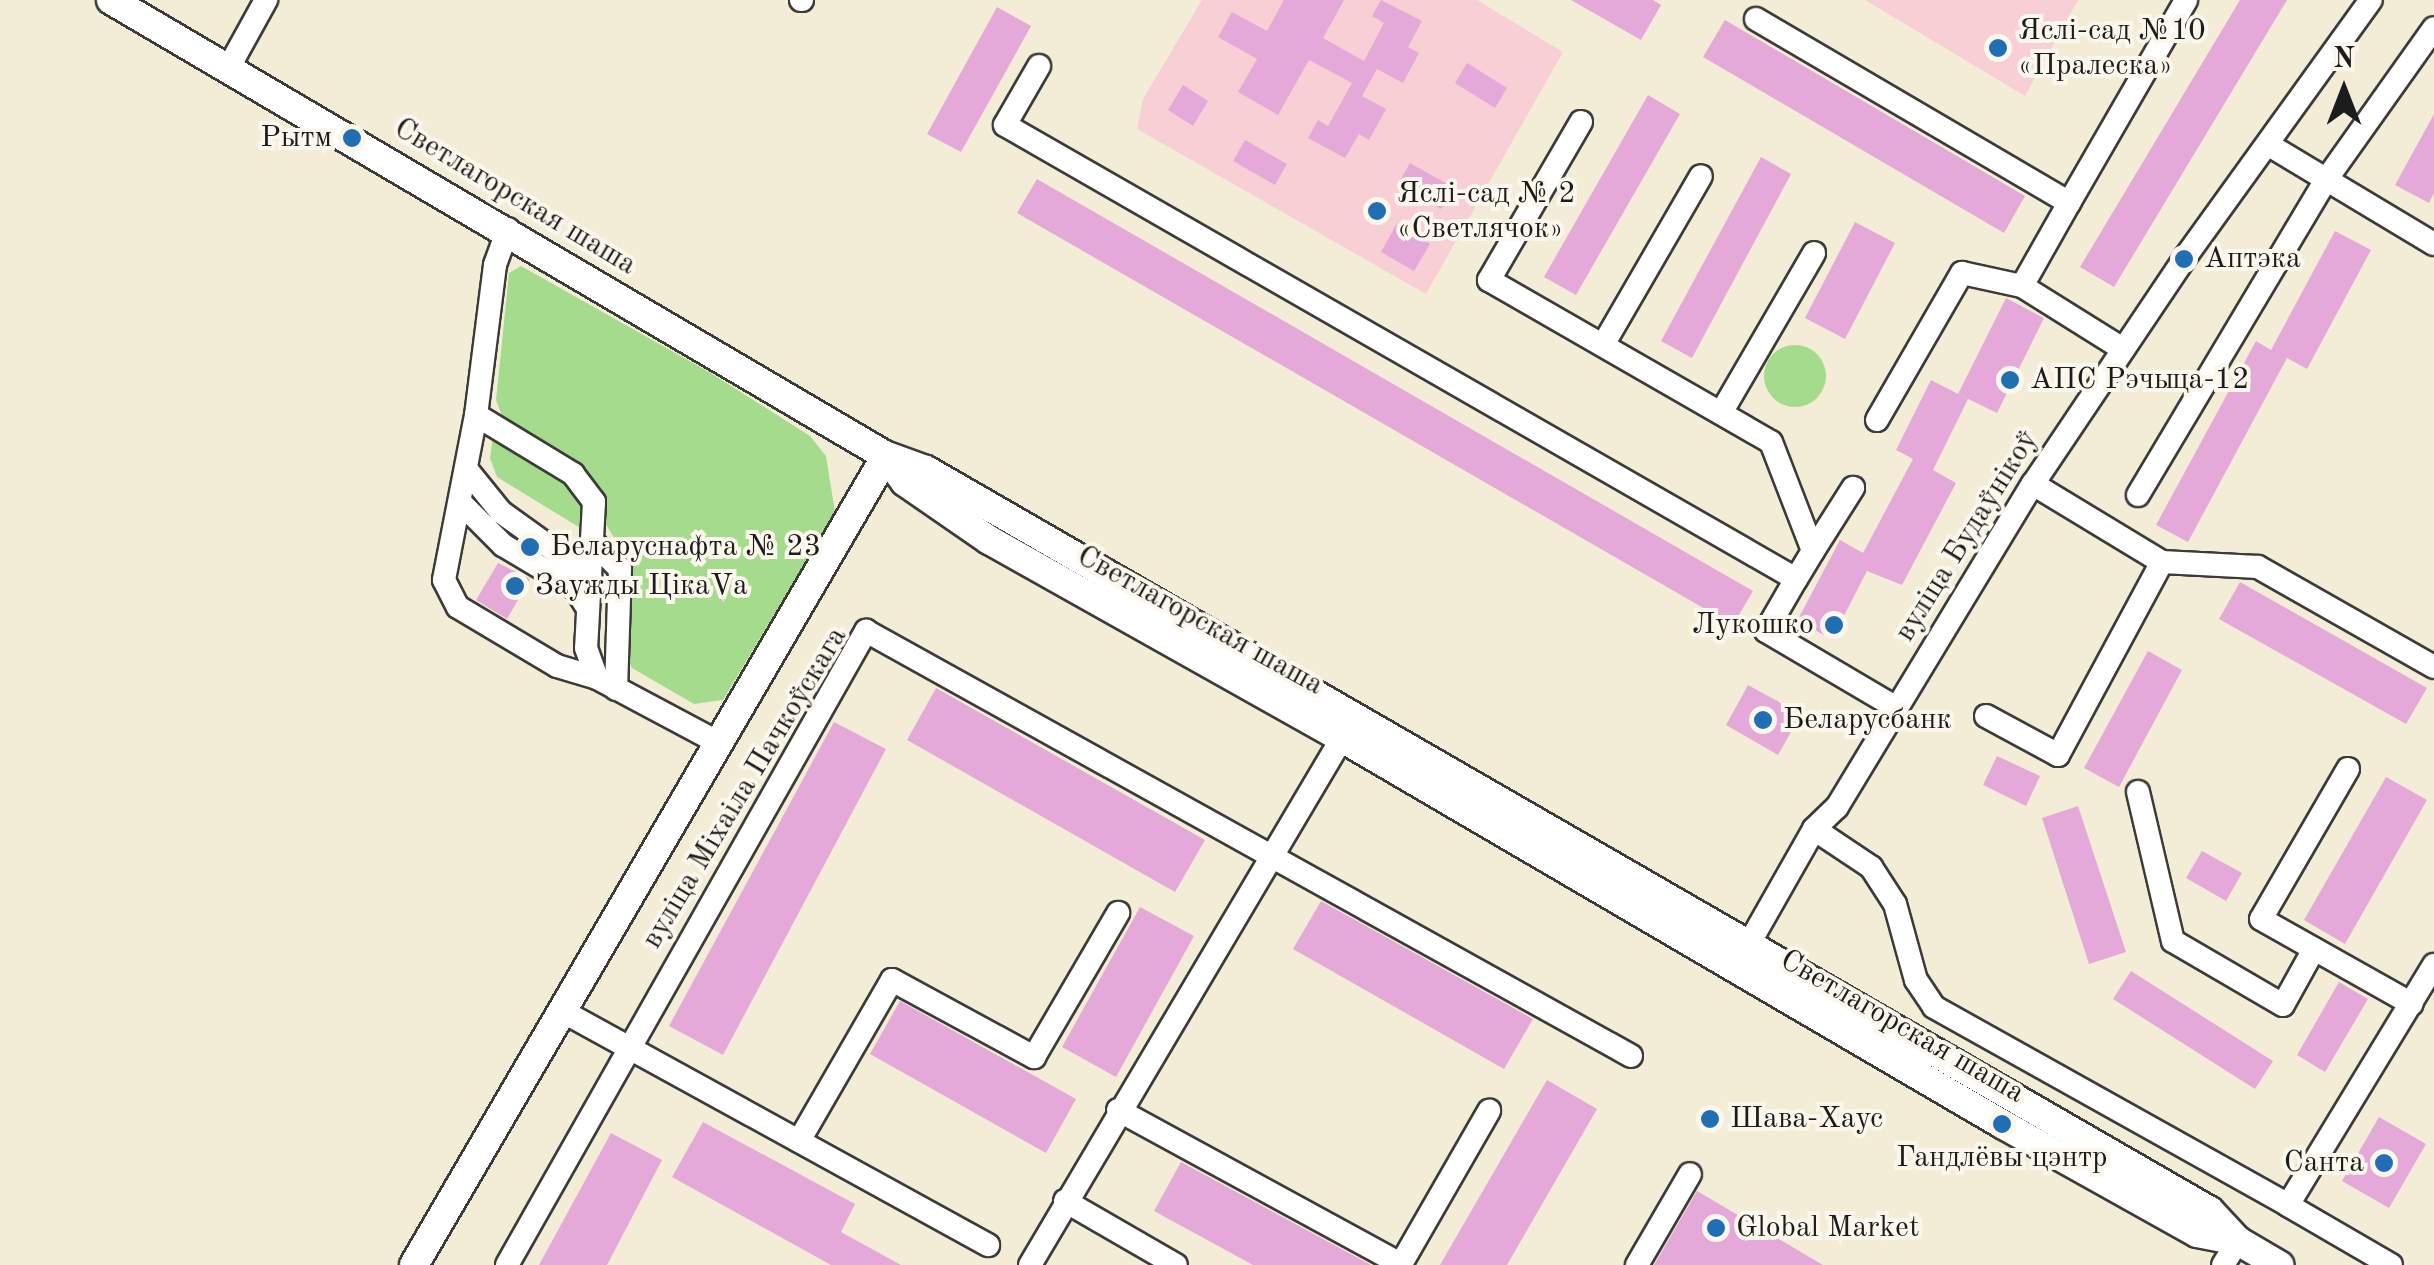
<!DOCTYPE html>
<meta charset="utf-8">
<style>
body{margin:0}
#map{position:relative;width:2434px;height:1265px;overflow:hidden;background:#f3edd7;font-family:"Old Standard TT",serif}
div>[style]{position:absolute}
.built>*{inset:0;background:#f7cfd5}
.green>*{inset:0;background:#a5db8c}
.round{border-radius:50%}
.building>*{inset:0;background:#e4a9d8}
.roads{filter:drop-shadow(2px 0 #3c3b38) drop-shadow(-2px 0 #3c3b38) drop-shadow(0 2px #3c3b38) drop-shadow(0 -2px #3c3b38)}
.minor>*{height:22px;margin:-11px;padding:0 11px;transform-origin:11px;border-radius:11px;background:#fff}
.major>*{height:28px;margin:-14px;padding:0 14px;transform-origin:14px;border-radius:14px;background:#fff}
.dots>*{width:28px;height:28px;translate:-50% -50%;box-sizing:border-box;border:5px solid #fbf7ec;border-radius:50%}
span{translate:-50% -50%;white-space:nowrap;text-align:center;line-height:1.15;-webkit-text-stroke:8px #fbf7ec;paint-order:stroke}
.poi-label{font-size:30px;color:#1c1c1c}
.left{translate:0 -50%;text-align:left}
.right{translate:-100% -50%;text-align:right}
.street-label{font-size:30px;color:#1c1c1c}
.north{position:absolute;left:2294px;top:40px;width:100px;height:100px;-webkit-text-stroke:8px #fbf7ec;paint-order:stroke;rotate:0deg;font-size:28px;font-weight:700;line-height:40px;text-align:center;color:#1c1c1c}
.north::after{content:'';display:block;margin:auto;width:35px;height:45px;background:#1c1c1c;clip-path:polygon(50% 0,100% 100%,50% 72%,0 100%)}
</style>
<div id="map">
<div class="built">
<div style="clip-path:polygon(1202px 0,1477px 0,1563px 52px,1426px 294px,1137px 129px,1143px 99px)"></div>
<div style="clip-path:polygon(1865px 0,2078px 0,2025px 96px)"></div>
</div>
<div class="green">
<div style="clip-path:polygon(521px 266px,709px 372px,810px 436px,826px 456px,835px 512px,723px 700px,694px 704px,632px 668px,626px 655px,630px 564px,602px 518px,502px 416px,496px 400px,509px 273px)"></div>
<div class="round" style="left:1764px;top:345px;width:62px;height:62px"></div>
<div style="clip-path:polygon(493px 436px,583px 491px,582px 529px,497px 477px,490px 458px)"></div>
</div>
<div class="building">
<div style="clip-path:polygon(1284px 0,1344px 0,1323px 38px,1364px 61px,1384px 23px,1372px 16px,1381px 0,1422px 21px,1408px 47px,1419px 53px,1403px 83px,1377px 69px,1362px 96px,1386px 109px,1369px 140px,1359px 134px,1345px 158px,1308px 138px,1318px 120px,1328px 126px,1352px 83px,1309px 60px,1278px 115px,1238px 92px,1257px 59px,1218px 37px,1232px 12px,1267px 31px)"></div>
<div style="clip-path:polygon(1571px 0,1653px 0,1661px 5px,1641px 40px)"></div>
<div style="clip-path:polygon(2240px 0,2287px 0,2114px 287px,2080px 267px)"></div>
<div style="clip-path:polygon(997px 7px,1031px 26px,961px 152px,927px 134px)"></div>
<div style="clip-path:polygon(1725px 20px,2025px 196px,2004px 233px,1703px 57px)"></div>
<div style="clip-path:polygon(1467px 63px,1507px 88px,1495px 108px,1455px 83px)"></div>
<div style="clip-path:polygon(1183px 85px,1208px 101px,1193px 126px,1168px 110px)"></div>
<div style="clip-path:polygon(1648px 95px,1680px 114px,1576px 295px,1544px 277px)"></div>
<div style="clip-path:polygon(2434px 114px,2434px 193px,2429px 203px,2395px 185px)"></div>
<div style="clip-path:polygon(1245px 140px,1287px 164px,1275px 185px,1233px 161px)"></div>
<div style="clip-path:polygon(1761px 157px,1791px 174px,1692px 358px,1661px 341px)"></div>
<div style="clip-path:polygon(1410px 163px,1454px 188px,1441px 209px,1398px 184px)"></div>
<div style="clip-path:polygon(1037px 179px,1753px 591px,1733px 625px,1017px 213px)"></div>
<div style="clip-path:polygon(1855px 222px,1895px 243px,1845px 339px,1805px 318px)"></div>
<div style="clip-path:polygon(1396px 225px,1430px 244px,1414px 271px,1381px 252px)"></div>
<div style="clip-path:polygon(2335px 231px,2371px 250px,2307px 369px,2287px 358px,2188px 542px,2156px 525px,2256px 341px,2271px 350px)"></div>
<div style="clip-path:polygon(2006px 298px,2044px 318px,1997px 413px,1958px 394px)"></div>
<div style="clip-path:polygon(1931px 380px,1968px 399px,1933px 470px,1956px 483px,1902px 585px,1867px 571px,1832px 639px,1797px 621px,1840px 540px,1863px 553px,1913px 459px,1896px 450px)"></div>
<div style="clip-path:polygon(498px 563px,530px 579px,507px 619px,476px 600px)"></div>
<div style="clip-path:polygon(2240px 582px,2427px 688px,2406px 724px,2219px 619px)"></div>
<div style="clip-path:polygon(2148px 651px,2182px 670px,2119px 787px,2084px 768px)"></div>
<div style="clip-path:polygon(1748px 685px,1801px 714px,1778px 755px,1726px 725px)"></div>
<div style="clip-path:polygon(936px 688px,1205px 840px,1175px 892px,907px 740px)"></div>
<div style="clip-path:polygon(834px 722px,886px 749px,723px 1055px,669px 1026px)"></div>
<div style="clip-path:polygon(1997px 756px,2040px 776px,2026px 806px,1983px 785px)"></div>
<div style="clip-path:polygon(2386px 777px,2427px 800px,2345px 944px,2304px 920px)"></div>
<div style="clip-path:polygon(2078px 806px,2126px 952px,2089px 964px,2042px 818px)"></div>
<div style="clip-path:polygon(2202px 851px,2242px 873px,2226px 901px,2186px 878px)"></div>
<div style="clip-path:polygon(1321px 901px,1533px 1019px,1504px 1069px,1293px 949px)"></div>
<div style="clip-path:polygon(1140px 907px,1194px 936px,1116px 1077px,1062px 1047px)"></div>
<div style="clip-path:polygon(2131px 971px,2273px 1061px,2255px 1089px,2113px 999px)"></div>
<div style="clip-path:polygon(2339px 982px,2368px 999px,2325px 1072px,2297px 1055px)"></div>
<div style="clip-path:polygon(900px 1001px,1076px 1099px,1046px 1153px,870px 1054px)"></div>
<div style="clip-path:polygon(1547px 1080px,1597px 1109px,1507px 1265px,1440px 1265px)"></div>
<div style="clip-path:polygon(2379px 1117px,2426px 1144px,2389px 1208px,2342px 1181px)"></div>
<div style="clip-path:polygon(703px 1122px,855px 1204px,841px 1232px,901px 1265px,831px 1265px,672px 1177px)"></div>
<div style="clip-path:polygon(611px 1133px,662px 1160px,607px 1265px,539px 1265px)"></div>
<div style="clip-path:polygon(1181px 1162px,1371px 1265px,1253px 1265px,1154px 1211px)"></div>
<div style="clip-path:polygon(1697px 1191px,1823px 1265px,1654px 1265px)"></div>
</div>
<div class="roads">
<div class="minor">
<div style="left:801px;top:0;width:1px"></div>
<div style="left:1756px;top:19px;width:363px;rotate:30.4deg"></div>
<div style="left:2069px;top:203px;width:95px;rotate:119.5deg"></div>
<div style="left:1039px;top:66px;width:68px;rotate:120deg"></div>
<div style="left:1005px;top:125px;width:912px;rotate:29.85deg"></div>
<div style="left:1796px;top:579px;width:60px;rotate:120deg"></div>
<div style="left:1766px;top:631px;width:150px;rotate:30.5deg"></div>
<div style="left:229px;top:67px;width:77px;rotate:-61.1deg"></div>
<div style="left:1581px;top:122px;width:183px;rotate:120.2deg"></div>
<div style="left:1489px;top:280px;width:325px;rotate:29.9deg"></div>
<div style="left:1771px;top:442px;width:117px;rotate:68.9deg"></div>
<div style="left:1813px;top:551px;width:33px;rotate:121deg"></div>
<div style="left:2269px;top:145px;width:192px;rotate:31deg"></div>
<div style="left:2069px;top:203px;width:234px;rotate:-60deg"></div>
<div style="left:508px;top:229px;width:38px;rotate:110deg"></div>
<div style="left:495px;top:265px;width:151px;rotate:97.2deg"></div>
<div style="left:476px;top:415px;width:168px;rotate:101deg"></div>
<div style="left:444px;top:580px;width:30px;rotate:63deg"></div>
<div style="left:458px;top:607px;width:115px;rotate:30.8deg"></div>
<div style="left:557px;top:666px;width:42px;rotate:16.7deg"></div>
<div style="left:1603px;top:345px;width:195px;rotate:-59.9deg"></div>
<div style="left:1721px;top:413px;width:185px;rotate:-59.8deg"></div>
<div style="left:476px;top:415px;width:114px;rotate:31.3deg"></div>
<div style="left:573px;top:474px;width:35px;rotate:53deg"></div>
<div style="left:594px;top:502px;width:146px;rotate:93.1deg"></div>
<div style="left:586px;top:648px;width:32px;rotate:70deg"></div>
<div style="left:597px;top:678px;width:138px;rotate:28deg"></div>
<div style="left:1877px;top:420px;width:170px;rotate:-60deg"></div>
<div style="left:1962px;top:273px;width:61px;rotate:12.2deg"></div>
<div style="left:2022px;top:286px;width:119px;rotate:32deg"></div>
<div style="left:467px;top:470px;width:54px;rotate:51deg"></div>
<div style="left:501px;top:512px;width:110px;rotate:35.7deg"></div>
<div style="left:2033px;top:484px;width:151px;rotate:31.2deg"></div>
<div style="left:2162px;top:562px;width:96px;rotate:3deg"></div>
<div style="left:2258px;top:567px;width:202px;rotate:29.6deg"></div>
<div style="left:2138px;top:495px;width:367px;rotate:-59.2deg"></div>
<div style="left:2326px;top:180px;width:186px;rotate:-54.6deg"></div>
<div style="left:460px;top:502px;width:61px;rotate:45deg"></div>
<div style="left:503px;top:545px;width:84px;rotate:30.8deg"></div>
<div style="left:575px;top:588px;width:25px;rotate:58deg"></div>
<div style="left:593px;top:542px;width:38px;rotate:45deg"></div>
<div style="left:620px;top:569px;width:120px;rotate:91.9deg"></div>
<div style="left:1813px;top:551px;width:75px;rotate:-57.6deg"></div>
<div style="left:1986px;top:716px;width:82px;rotate:28.4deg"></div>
<div style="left:2058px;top:755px;width:219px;rotate:-61.7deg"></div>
<div style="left:2348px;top:769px;width:173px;rotate:120.1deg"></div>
<div style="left:2261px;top:919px;width:173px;rotate:29.4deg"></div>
<div style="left:2138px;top:792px;width:153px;rotate:76.8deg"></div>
<div style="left:2173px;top:941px;width:127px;rotate:30.2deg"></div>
<div style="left:2283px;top:1005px;width:64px;rotate:-61deg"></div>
<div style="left:1814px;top:829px;width:69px;rotate:33.7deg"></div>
<div style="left:1871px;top:867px;width:44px;rotate:57deg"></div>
<div style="left:1895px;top:904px;width:79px;rotate:74.6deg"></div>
<div style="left:1916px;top:980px;width:32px;rotate:56deg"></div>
<div style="left:1934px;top:1007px;width:406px;rotate:29.2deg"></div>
<div style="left:1742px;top:956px;width:146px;rotate:-60.4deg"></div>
<div style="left:1814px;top:829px;width:32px;rotate:-44deg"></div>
<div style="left:1837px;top:807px;width:378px;rotate:-58.8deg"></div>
<div style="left:2033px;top:484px;width:271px;rotate:-56.1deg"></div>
<div style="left:2184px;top:259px;width:319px;rotate:-54.2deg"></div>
<div style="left:564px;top:1012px;width:484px;rotate:28.8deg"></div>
<div style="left:1118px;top:1110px;width:322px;rotate:28.6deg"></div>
<div style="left:1401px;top:1264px;width:177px;rotate:-60.1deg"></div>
<div style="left:799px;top:1141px;width:186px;rotate:-60deg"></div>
<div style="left:892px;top:980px;width:162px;rotate:28.5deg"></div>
<div style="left:1034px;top:1057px;width:167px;rotate:-59.7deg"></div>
<div style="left:1065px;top:1201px;width:128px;rotate:30deg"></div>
<div style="left:507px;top:1265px;width:729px;rotate:-60.48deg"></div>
<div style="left:866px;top:631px;width:875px;rotate:29.05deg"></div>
<div style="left:1030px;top:1265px;width:612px;rotate:-59.37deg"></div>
<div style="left:1637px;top:1265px;width:105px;rotate:-59.8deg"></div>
<div style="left:2223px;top:1265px;width:28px;rotate:-58deg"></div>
<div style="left:2391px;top:1265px;width:119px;rotate:-149.8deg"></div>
<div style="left:2288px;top:1205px;width:281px;rotate:-58.7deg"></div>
</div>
<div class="major">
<div style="left:111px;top:0;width:899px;rotate:30.47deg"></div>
<div style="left:886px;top:456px;width:32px;rotate:54deg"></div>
<div style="left:905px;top:482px;width:102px;rotate:34.6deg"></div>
<div style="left:989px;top:540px;width:405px;rotate:29.3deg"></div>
<div style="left:1342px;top:738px;width:765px;rotate:30.32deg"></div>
<div style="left:2002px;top:1124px;width:223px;rotate:29.2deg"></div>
<div style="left:2197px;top:1233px;width:42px;rotate:11deg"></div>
<div style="left:2238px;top:1241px;width:48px;rotate:30.3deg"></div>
<div style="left:887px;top:456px;width:41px;rotate:19.7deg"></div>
<div style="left:926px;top:470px;width:1482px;rotate:29.99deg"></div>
<div style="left:2210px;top:1211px;width:41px;rotate:47deg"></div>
<div style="left:414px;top:1265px;width:937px;rotate:-59.74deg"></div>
</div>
</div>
<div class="dots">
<div style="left:1998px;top:48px;background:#1f6fb2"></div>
<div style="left:352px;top:138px;background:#1f6fb2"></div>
<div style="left:1377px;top:211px;background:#1f6fb2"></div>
<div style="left:2184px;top:259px;background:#1f6fb2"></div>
<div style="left:2010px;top:380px;background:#1f6fb2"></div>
<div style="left:530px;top:547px;background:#1f6fb2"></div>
<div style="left:515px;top:586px;background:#1f6fb2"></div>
<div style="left:1834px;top:625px;background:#1f6fb2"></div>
<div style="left:1763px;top:720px;background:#1f6fb2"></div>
<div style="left:1710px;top:1119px;background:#1f6fb2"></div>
<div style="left:2002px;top:1124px;background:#1f6fb2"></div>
<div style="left:2384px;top:1163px;background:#1f6fb2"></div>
<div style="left:1716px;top:1228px;background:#1f6fb2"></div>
</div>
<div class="poi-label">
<span class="left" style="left:2018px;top:48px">Яслі-сад №10<br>«Пралеска»</span>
<span class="right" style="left:332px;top:138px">Рытм</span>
<span class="left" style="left:1397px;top:211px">Яслі-сад № 2<br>«Светлячок»</span>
<span class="left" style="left:2204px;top:259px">Аптэка</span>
<span class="left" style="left:2030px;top:380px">АПС Рэчыца-12</span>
<span class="left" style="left:550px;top:547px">Беларуснафта № 23</span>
<span class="left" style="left:535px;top:586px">Заужды ЦікаVа</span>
<span class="right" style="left:1814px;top:625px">Лукошко</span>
<span class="left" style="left:1783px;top:720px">Беларусбанк</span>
<span class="left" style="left:1730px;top:1119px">Шава-Хаус</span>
<span style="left:2002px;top:1158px">Гандлёвы цэнтр</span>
<span class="right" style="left:2364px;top:1163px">Санта</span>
<span class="left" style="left:1736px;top:1228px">Global Market</span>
</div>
<div class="street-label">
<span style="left:515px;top:197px;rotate:31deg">Светлагорская шаша</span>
<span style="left:1967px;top:536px;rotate:-58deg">вуліца Будаўнікоў</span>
<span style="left:1200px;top:621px;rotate:29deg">Светлагорская шаша</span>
<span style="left:745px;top:788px;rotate:-59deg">вуліца Міхаіла Пачкоўскага</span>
<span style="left:1902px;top:1027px;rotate:30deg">Светлагорская шаша</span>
</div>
<div class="north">N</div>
</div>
